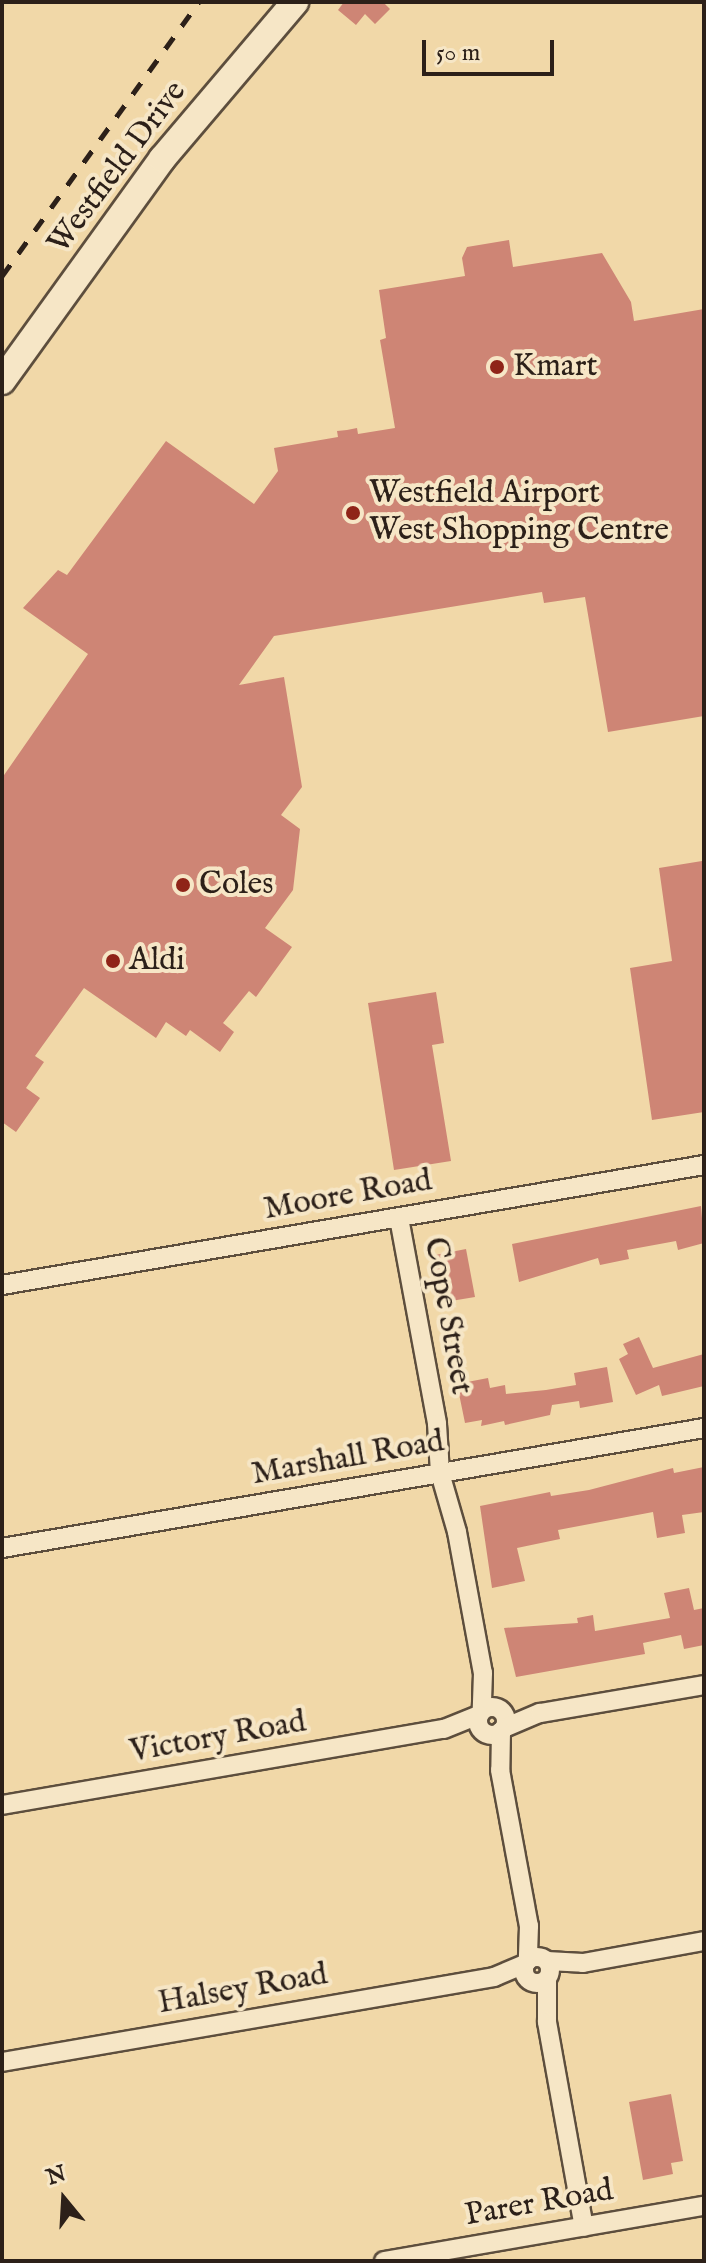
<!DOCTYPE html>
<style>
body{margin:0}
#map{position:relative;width:706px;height:2263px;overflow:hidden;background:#f1d8a8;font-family:"IM FELL English",serif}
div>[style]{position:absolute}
.building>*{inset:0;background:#ce8575}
.roads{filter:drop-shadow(2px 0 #5d4e3d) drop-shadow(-2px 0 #5d4e3d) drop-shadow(0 2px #5d4e3d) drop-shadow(0 -2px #5d4e3d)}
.minor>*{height:18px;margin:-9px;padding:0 9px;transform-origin:9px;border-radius:9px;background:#f6e6c6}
.minor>.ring{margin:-9px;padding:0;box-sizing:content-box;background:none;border:18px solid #f6e6c6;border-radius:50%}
.secondary>*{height:26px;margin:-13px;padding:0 13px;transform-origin:13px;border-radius:13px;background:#f6e6c6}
.rail>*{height:5px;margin-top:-2.5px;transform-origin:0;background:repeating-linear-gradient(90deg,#2c2019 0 14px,transparent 0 28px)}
.dots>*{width:22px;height:22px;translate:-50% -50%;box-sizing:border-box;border:4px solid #f6e6c6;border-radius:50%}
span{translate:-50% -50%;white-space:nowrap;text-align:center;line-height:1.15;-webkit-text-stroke:8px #f6e6c6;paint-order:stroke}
.street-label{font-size:32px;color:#2c2019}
.poi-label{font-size:32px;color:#2c2019}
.left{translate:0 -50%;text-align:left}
.frame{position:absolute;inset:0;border:4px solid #2c2019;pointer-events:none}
.north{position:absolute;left:24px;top:2159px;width:80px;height:80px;-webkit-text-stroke:6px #f6e6c6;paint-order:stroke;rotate:342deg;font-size:22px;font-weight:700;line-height:32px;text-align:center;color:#2c2019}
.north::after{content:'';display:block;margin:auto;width:28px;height:36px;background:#2c2019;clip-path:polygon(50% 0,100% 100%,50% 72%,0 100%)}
.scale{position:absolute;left:422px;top:40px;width:132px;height:36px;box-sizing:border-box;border:4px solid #2c2019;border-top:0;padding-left:10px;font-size:24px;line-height:28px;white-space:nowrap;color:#2c2019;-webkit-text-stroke:6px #f6e6c6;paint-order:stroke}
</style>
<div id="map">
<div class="building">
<div style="clip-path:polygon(344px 2px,383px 2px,390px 9px,375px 24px,365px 14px,356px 25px,338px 10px)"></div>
<div style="clip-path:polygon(509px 240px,513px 267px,602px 253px,631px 302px,634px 321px,704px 309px,704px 716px,608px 732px,585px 597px,544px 603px,542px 592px,274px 636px,239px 685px,284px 677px,302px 787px,281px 815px,300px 829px,293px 890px,265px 928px,292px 947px,256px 997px,249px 991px,223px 1023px,234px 1032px,220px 1052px,190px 1030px,186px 1036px,166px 1022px,156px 1038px,84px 988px,35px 1056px,44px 1062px,26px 1088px,40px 1098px,16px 1132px,2px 1122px,2px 778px,88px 654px,23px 608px,58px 570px,67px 575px,166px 441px,254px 504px,278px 471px,274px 448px,338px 437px,337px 431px,347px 430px,357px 428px,358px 434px,395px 428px,380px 340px,386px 338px,379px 290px,465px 276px,462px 258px,467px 247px)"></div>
<div style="clip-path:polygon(702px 861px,704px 1112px,652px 1120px,630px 968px,672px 961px,659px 868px)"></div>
<div style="clip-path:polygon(436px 992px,444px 1043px,432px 1045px,451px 1161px,394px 1170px,368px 1003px)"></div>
<div style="clip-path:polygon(701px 1206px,704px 1243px,678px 1250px,676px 1241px,627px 1250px,629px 1259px,600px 1265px,598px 1258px,519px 1282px,512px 1244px)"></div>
<div style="clip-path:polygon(466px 1249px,475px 1297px,439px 1303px,430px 1256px)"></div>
<div style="clip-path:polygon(639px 1337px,653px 1368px,704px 1354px,704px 1386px,662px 1396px,659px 1385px,636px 1395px,619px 1359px,628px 1354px,623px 1344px)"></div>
<div style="clip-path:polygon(607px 1367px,613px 1402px,580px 1408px,579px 1401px,552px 1405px,550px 1415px,505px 1425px,504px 1421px,481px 1426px,482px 1420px,465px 1423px,457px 1384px,488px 1378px,490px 1388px,505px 1385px,506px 1394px,546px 1390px,576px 1385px,574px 1373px)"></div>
<div style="clip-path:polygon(704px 1467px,704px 1512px,682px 1515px,685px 1533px,657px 1538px,653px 1512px,558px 1530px,560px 1539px,517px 1548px,525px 1581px,492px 1588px,480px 1506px,550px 1492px,551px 1496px,589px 1490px,673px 1468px,674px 1473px)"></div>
<div style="clip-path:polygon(689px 1588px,694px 1610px,704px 1608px,704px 1645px,684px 1649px,681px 1635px,643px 1643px,645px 1654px,516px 1677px,504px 1628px,578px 1623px,577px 1618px,593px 1615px,595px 1631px,670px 1618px,664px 1593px)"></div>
<div style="clip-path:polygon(671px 2094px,683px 2161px,671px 2163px,673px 2174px,643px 2180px,629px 2102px)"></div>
</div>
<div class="roads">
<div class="minor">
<div style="left:399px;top:1218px;width:209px;rotate:79.5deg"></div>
<div style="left:437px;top:1424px;width:49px;rotate:86.5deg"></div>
<div style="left:440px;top:1473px;width:61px;rotate:73.9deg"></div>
<div style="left:457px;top:1532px;width:143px;rotate:79.6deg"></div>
<div style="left:483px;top:1673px;width:38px;rotate:92deg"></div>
<div style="left:2px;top:1285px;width:712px;rotate:-9.7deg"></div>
<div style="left:2px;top:1548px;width:712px;rotate:-9.7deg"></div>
<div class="ring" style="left:478px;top:1707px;width:10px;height:10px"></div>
<div style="left:504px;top:1728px;width:39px;rotate:-23deg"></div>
<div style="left:540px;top:1713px;width:166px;rotate:-9.7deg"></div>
<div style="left:501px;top:1731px;width:39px;rotate:91deg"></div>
<div style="left:500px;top:1770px;width:159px;rotate:79.5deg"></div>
<div style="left:529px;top:1926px;width:35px;rotate:92deg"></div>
<div style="left:2px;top:1805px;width:448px;rotate:-9.8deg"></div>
<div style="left:444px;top:1729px;width:38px;rotate:-22deg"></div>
<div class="ring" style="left:524px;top:1957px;width:8px;height:8px"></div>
<div style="left:547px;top:1961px;width:36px;rotate:3deg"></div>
<div style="left:583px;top:1963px;width:123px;rotate:-10.3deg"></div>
<div style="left:547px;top:1980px;width:42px;rotate:90deg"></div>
<div style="left:547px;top:2022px;width:208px;rotate:79.8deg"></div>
<div style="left:2px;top:2062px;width:499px;rotate:-9.8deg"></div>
<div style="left:494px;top:1977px;width:34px;rotate:-23deg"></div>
<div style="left:384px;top:2261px;width:325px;rotate:-9.8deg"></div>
</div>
<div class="secondary">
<div style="left:2px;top:381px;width:274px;rotate:-54.2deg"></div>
<div style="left:162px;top:159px;width:206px;rotate:-49.7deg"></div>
</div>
</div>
<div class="rail">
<div style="left:2px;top:276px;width:337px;rotate:-54.3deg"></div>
</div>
<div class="dots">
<div style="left:497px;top:367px;background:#8f2418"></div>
<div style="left:353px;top:513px;background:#8f2418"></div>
<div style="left:183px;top:885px;background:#8f2418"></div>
<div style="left:113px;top:961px;background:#8f2418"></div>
</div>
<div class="street-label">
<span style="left:118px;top:168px;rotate:-53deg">Westfield Drive</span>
<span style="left:348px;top:1196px;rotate:-10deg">Moore Road</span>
<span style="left:447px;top:1316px;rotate:80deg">Cope Street</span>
<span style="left:348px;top:1459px;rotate:-10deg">Marshall Road</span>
<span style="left:218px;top:1738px;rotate:-10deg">Victory Road</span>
<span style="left:243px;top:1990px;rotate:-10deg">Halsey Road</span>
<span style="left:539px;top:2204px;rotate:-10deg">Parer Road</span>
</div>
<div class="poi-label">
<span class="left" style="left:513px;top:367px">Kmart</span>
<span class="left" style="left:369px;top:513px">Westfield Airport<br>West Shopping Centre</span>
<span class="left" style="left:199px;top:885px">Coles</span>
<span class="left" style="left:129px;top:961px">Aldi</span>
</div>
<div class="frame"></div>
<div class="north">N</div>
<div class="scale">50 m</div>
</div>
